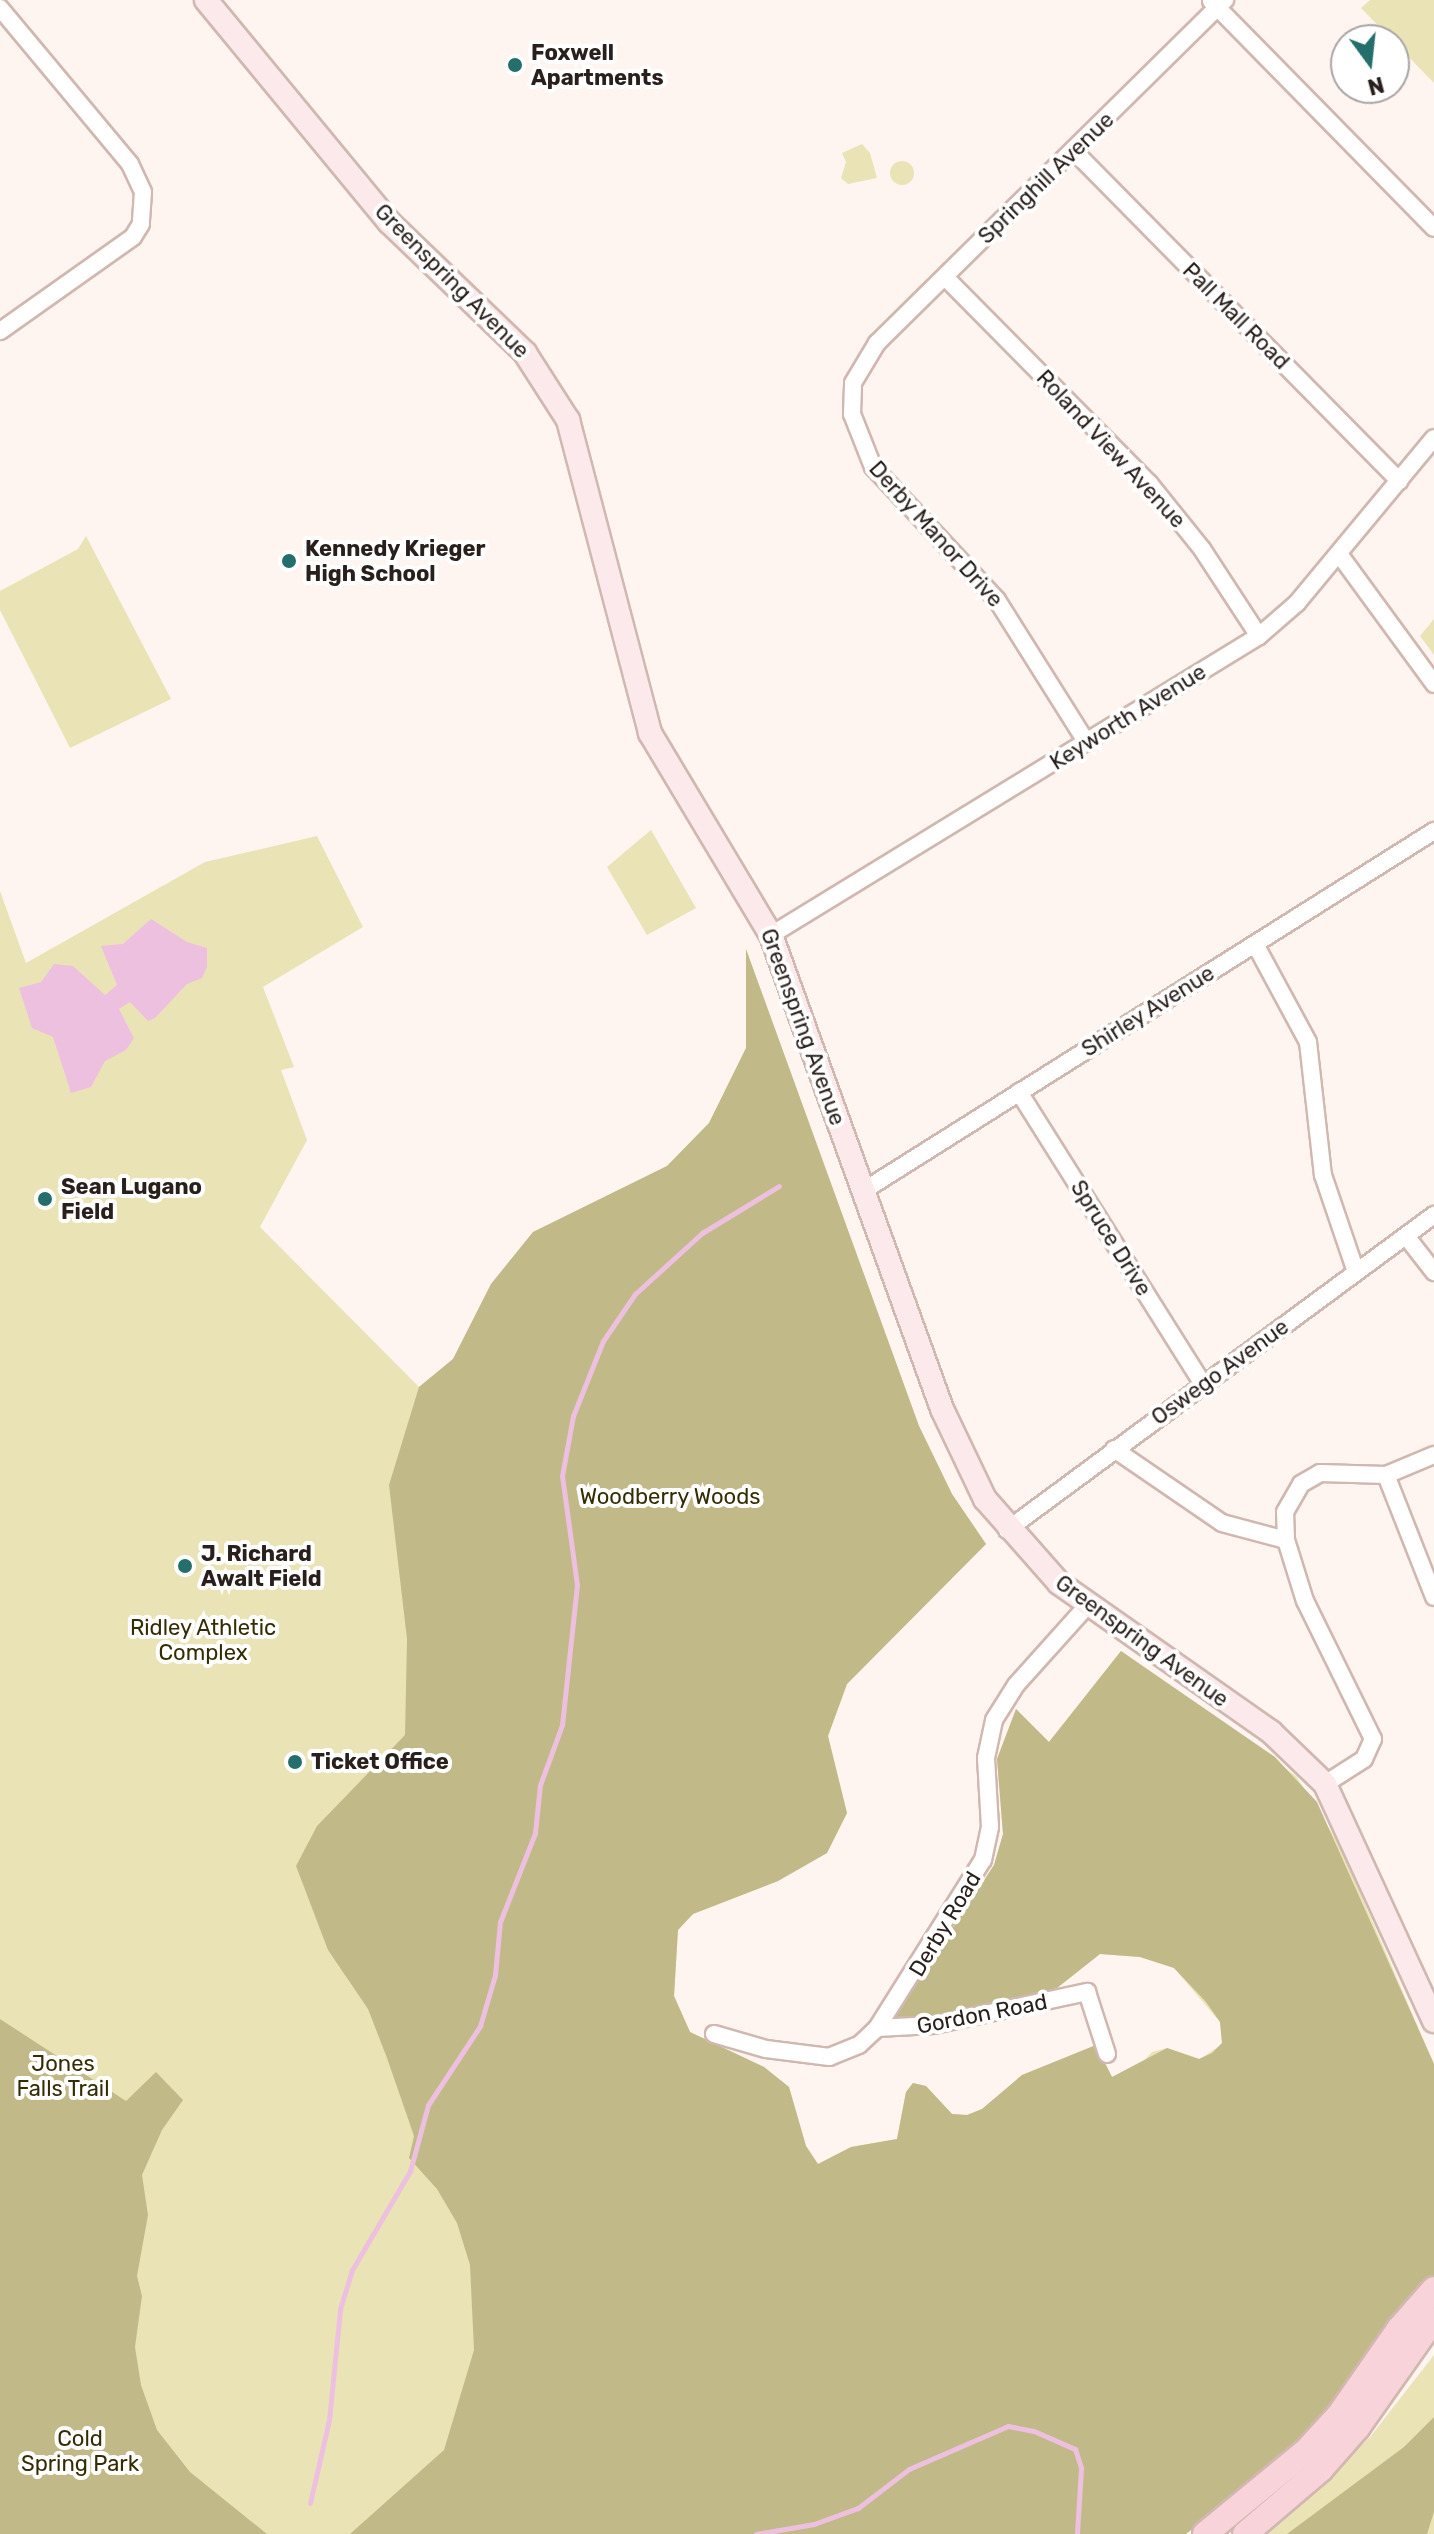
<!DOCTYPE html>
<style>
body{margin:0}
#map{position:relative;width:1434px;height:2534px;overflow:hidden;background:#fef4f0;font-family:Rubik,sans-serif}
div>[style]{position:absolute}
.green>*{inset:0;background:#eae3b6}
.round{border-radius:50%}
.forest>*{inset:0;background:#c2b988}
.water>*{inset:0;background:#edc0df}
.stream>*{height:5px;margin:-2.5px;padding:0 2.5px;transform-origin:2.5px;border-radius:2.5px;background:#edc0df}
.roads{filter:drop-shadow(2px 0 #d0b8b0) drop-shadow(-2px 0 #d0b8b0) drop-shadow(0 2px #d0b8b0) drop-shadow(0 -2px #d0b8b0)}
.street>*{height:16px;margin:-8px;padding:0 8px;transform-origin:8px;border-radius:8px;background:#fff}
.secondary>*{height:22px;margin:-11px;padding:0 11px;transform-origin:11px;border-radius:11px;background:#fce9ec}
.primary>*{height:24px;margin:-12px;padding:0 12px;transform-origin:12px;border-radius:12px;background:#f8d4da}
.dots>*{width:22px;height:22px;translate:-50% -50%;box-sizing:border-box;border:4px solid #fff;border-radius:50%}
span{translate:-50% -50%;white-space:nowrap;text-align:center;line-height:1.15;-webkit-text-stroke:8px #fff;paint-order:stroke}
.poi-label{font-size:22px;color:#29201d;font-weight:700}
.left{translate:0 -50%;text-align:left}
.street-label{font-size:22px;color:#29201d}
.park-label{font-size:22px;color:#342d04}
.north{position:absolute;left:1330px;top:24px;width:80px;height:80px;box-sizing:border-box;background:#fff;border:2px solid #a9a6a5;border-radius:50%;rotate:165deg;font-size:22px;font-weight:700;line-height:32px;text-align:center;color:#29201d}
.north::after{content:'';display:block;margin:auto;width:28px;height:36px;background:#246e6b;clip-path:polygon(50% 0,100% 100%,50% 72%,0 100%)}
</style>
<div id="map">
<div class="green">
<div style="clip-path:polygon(1370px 0,1434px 0,1434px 83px,1361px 8px)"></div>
<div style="clip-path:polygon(862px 144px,870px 153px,877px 178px,848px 184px,841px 178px,846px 162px,842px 153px)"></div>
<div class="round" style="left:890px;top:161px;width:24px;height:24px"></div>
<div style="clip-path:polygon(86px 536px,171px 699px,70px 748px,0 610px,0 591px,78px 549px)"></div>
<div style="clip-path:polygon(1434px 619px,1434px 655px,1420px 636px)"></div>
<div style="clip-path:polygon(651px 830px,696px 908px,647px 935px,607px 867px)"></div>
<div style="clip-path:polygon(317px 836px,363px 927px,263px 987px,294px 1067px,281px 1070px,307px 1140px,260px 1227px,419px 1387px,453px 1359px,491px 1284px,533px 1232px,667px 1166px,709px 1123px,746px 1048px,746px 949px,919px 1426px,952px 1494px,986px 1544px,847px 1684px,828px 1736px,847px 1813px,827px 1853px,778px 1881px,693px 1914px,678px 1930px,674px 1996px,690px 2032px,764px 2067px,789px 2087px,806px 2146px,818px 2164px,851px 2147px,897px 2139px,906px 2092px,913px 2083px,926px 2086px,952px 2114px,967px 2115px,982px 2109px,1022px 2075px,1096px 2045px,1112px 2077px,1137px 2068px,1152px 2052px,1167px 2048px,1200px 2059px,1222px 2044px,1220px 2022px,1174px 1968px,1140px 1957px,1100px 1954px,1057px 1988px,892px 2017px,994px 1865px,1003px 1834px,997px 1759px,1016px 1709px,1049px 1742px,1121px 1651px,1296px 1776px,1339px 1844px,1434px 2064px,1186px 2534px,0 2534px,0 891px,26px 963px,205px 862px)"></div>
<div style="clip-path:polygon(1434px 2355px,1434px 2534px,1260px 2534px,1297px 2507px,1370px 2437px)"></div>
</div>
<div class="forest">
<div style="clip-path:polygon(746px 949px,919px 1426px,952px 1494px,986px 1544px,847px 1684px,828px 1736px,847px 1813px,827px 1853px,778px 1881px,693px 1914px,678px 1930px,674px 1996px,690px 2032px,764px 2067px,789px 2087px,806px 2146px,818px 2164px,851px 2147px,897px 2139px,906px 2092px,913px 2083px,926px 2086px,952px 2114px,967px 2115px,982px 2109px,1022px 2075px,1096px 2045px,1112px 2077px,1167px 2048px,1199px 2059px,1212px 2053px,1222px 2043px,1220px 2022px,1206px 2002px,1174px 1968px,1140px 1957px,1100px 1954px,1057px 1988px,1024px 2002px,900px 2025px,892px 2021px,994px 1865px,1003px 1834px,997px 1759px,1016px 1709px,1049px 1742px,1121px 1651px,1275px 1757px,1317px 1802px,1434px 2064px,1434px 2281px,1294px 2449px,1186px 2534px,350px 2534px,444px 2450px,474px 2350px,470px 2265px,457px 2223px,437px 2189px,409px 2158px,414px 2136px,387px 2058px,368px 2009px,328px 1950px,296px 1866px,317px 1826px,405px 1735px,407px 1639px,389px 1485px,419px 1387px,453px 1359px,491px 1284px,533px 1232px,667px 1166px,709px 1123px,746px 1048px)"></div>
<div style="clip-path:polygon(0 2019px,126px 2101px,156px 2072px,183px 2100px,162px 2130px,142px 2175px,148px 2215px,137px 2276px,142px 2296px,135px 2347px,141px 2385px,157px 2430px,190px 2472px,267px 2534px,0 2534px)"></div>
<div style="clip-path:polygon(1434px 2417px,1434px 2512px,1427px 2534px,1287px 2534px,1404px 2447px)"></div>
</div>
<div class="water">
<div style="clip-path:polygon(151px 919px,187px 942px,207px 948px,207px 967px,202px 978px,187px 984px,155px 1018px,148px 1021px,130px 1002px,119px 1009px,134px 1038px,126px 1050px,105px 1061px,91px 1087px,71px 1093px,53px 1037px,32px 1028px,19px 988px,41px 982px,54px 964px,73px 966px,105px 995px,117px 985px,101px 946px,123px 944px)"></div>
</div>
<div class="stream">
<div style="left:310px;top:2503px;width:85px;rotate:-77.1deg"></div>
<div style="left:329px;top:2420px;width:112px;rotate:-84.3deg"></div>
<div style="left:340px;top:2309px;width:41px;rotate:-72.9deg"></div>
<div style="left:352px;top:2270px;width:115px;rotate:-59.6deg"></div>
<div style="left:410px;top:2171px;width:68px;rotate:-74.7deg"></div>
<div style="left:428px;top:2105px;width:95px;rotate:-56.6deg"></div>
<div style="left:480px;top:2026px;width:53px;rotate:-73.6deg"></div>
<div style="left:495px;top:1975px;width:53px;rotate:-84.6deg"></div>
<div style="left:500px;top:1922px;width:96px;rotate:-68.5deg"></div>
<div style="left:535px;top:1833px;width:48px;rotate:-84.1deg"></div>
<div style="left:540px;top:1785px;width:64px;rotate:-69.9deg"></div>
<div style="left:562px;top:1725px;width:141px;rotate:-83.9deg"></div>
<div style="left:577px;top:1585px;width:110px;rotate:-97.8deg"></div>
<div style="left:562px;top:1476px;width:61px;rotate:-79.6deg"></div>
<div style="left:573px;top:1416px;width:81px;rotate:-68.2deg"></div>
<div style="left:603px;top:1341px;width:57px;rotate:-55.8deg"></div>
<div style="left:635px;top:1294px;width:91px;rotate:-42.3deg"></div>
<div style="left:702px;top:1233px;width:90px;rotate:-31.4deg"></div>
<div style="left:756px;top:2534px;width:59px;rotate:-9.8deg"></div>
<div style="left:814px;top:2524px;width:47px;rotate:-20deg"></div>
<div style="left:858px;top:2508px;width:64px;rotate:-37.4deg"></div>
<div style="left:909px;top:2469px;width:108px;rotate:-23.5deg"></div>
<div style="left:1008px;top:2426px;width:26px;rotate:11deg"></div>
<div style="left:1034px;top:2431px;width:45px;rotate:23.7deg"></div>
<div style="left:1075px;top:2449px;width:20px;rotate:72deg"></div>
<div style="left:1081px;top:2468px;width:66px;rotate:93.5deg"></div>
</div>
<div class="roads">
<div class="street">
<div style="left:1211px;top:1px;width:318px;rotate:45.5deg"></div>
<div style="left:0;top:8px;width:203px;rotate:50.2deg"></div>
<div style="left:130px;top:164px;width:31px;rotate:65deg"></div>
<div style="left:143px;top:192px;width:32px;rotate:94deg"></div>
<div style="left:141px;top:224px;width:15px;rotate:122deg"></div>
<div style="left:133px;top:237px;width:163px;rotate:144.7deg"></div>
<div style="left:1073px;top:150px;width:465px;rotate:45.4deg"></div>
<div style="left:945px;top:277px;width:290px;rotate:45.3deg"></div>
<div style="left:1149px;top:483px;width:85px;rotate:51.2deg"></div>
<div style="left:1202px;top:549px;width:104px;rotate:56.8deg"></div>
<div style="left:1339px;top:554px;width:161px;rotate:53.8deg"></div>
<div style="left:1087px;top:743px;width:169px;rotate:-122.2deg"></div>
<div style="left:997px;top:600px;width:182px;rotate:-133deg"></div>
<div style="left:873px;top:467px;width:57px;rotate:-111.6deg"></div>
<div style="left:852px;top:414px;width:31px;rotate:-88deg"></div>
<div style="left:853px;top:383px;width:47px;rotate:-59deg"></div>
<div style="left:877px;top:343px;width:489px;rotate:-44.6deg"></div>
<div style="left:771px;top:935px;width:572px;rotate:-31.5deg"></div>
<div style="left:1259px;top:636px;width:50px;rotate:-41deg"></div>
<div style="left:1297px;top:603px;width:214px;rotate:-50.3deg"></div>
<div style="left:1255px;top:944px;width:111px;rotate:61.6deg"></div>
<div style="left:1308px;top:1042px;width:134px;rotate:83.6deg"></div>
<div style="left:1323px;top:1175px;width:102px;rotate:71.2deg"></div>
<div style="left:1019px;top:1092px;width:345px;rotate:57.8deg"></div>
<div style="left:863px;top:1191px;width:675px;rotate:-32.23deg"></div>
<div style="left:1406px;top:1236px;width:46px;rotate:52.1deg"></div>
<div style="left:1114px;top:1449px;width:131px;rotate:34.4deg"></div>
<div style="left:1222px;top:1523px;width:66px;rotate:14.9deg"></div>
<div style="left:1386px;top:1475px;width:131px;rotate:68.5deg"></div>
<div style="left:1007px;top:1530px;width:531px;rotate:-36.42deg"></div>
<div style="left:1325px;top:1784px;width:46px;rotate:-32.7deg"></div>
<div style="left:1364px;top:1759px;width:22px;rotate:-66deg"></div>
<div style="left:1373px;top:1739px;width:154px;rotate:-116.2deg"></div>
<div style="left:1305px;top:1601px;width:64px;rotate:-107.3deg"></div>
<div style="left:1286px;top:1540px;width:28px;rotate:-92deg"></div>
<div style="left:1285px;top:1512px;width:32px;rotate:-60deg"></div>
<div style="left:1301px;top:1484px;width:22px;rotate:-30deg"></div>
<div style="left:1320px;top:1473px;width:66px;rotate:1.7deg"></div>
<div style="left:1386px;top:1475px;width:52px;rotate:-22.6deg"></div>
<div style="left:877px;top:2028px;width:57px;rotate:-3deg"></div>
<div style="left:934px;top:2025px;width:157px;rotate:-12.2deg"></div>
<div style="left:1087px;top:1992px;width:65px;rotate:72.1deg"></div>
<div style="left:714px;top:2034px;width:54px;rotate:16.1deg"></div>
<div style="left:766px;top:2049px;width:64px;rotate:7.2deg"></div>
<div style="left:829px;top:2057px;width:32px;rotate:-22deg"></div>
<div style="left:859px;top:2045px;width:25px;rotate:-43deg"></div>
<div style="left:877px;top:2028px;width:199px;rotate:-57.8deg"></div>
<div style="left:983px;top:1860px;width:34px;rotate:-78deg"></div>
<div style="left:990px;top:1827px;width:69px;rotate:-93.3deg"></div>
<div style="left:986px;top:1758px;width:39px;rotate:-78deg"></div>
<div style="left:994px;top:1720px;width:41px;rotate:-57.8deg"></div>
<div style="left:1016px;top:1685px;width:106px;rotate:-48.1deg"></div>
</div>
<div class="secondary">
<div style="left:206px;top:0;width:288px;rotate:50.5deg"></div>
<div style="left:389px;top:222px;width:189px;rotate:43.9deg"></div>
<div style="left:525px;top:353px;width:80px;rotate:57.3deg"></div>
<div style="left:568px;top:420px;width:324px;rotate:75.3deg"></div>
<div style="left:650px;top:733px;width:235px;rotate:59.1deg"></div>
<div style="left:771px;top:935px;width:504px;rotate:70.16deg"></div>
<div style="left:942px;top:1409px;width:100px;rotate:64.5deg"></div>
<div style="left:985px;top:1499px;width:112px;rotate:48.6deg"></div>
<div style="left:1059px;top:1583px;width:259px;rotate:35.1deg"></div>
<div style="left:1271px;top:1732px;width:75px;rotate:43.9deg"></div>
<div style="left:1325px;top:1784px;width:261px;rotate:65.3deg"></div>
</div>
<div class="primary">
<div style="left:1205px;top:2534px;width:129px;rotate:-39.4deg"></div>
<div style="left:1305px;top:2452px;width:50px;rotate:-47.4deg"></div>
<div style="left:1339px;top:2415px;width:105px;rotate:-55.1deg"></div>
<div style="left:1399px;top:2329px;width:53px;rotate:-48.8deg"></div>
<div style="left:1245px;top:2534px;width:100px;rotate:-40.5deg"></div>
<div style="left:1321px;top:2469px;width:55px;rotate:-48.7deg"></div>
<div style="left:1357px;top:2428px;width:133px;rotate:-54.8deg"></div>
</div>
</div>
<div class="dots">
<div style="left:515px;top:65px;background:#246e6b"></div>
<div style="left:289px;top:561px;background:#246e6b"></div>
<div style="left:45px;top:1199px;background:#246e6b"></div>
<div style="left:185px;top:1566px;background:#246e6b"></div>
<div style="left:295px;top:1762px;background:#246e6b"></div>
</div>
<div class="poi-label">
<span class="left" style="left:531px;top:65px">Foxwell<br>Apartments</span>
<span class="left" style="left:305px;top:561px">Kennedy Krieger<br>High School</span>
<span class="left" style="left:61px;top:1199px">Sean Lugano<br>Field</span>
<span class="left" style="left:201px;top:1566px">J. Richard<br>Awalt Field</span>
<span class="left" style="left:311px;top:1762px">Ticket Office</span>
</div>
<div class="street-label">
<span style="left:1046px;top:178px;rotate:-44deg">Springhill Avenue</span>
<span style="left:452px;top:281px;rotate:45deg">Greenspring Avenue</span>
<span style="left:1236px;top:316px;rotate:45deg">Pall Mall Road</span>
<span style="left:1111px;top:449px;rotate:47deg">Roland View Avenue</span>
<span style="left:936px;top:534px;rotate:48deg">Derby Manor Drive</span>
<span style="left:1128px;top:717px;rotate:-32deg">Keyworth Avenue</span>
<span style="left:1148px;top:1011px;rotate:-32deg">Shirley Avenue</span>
<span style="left:803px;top:1027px;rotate:70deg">Greenspring Avenue</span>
<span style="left:1111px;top:1238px;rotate:58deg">Spruce Drive</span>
<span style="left:1220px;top:1372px;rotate:-36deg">Oswego Avenue</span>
<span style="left:1142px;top:1641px;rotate:36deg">Greenspring Avenue</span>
<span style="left:945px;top:1924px;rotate:-59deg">Derby Road</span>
<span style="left:982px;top:2014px;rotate:-11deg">Gordon Road</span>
</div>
<div class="park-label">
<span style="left:670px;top:1497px">Woodberry Woods</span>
<span style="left:203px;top:1640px">Ridley Athletic<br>Complex</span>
<span style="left:63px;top:2076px">Jones<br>Falls Trail</span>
<span style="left:80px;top:2451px">Cold<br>Spring Park</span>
</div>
<div class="north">N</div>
</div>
